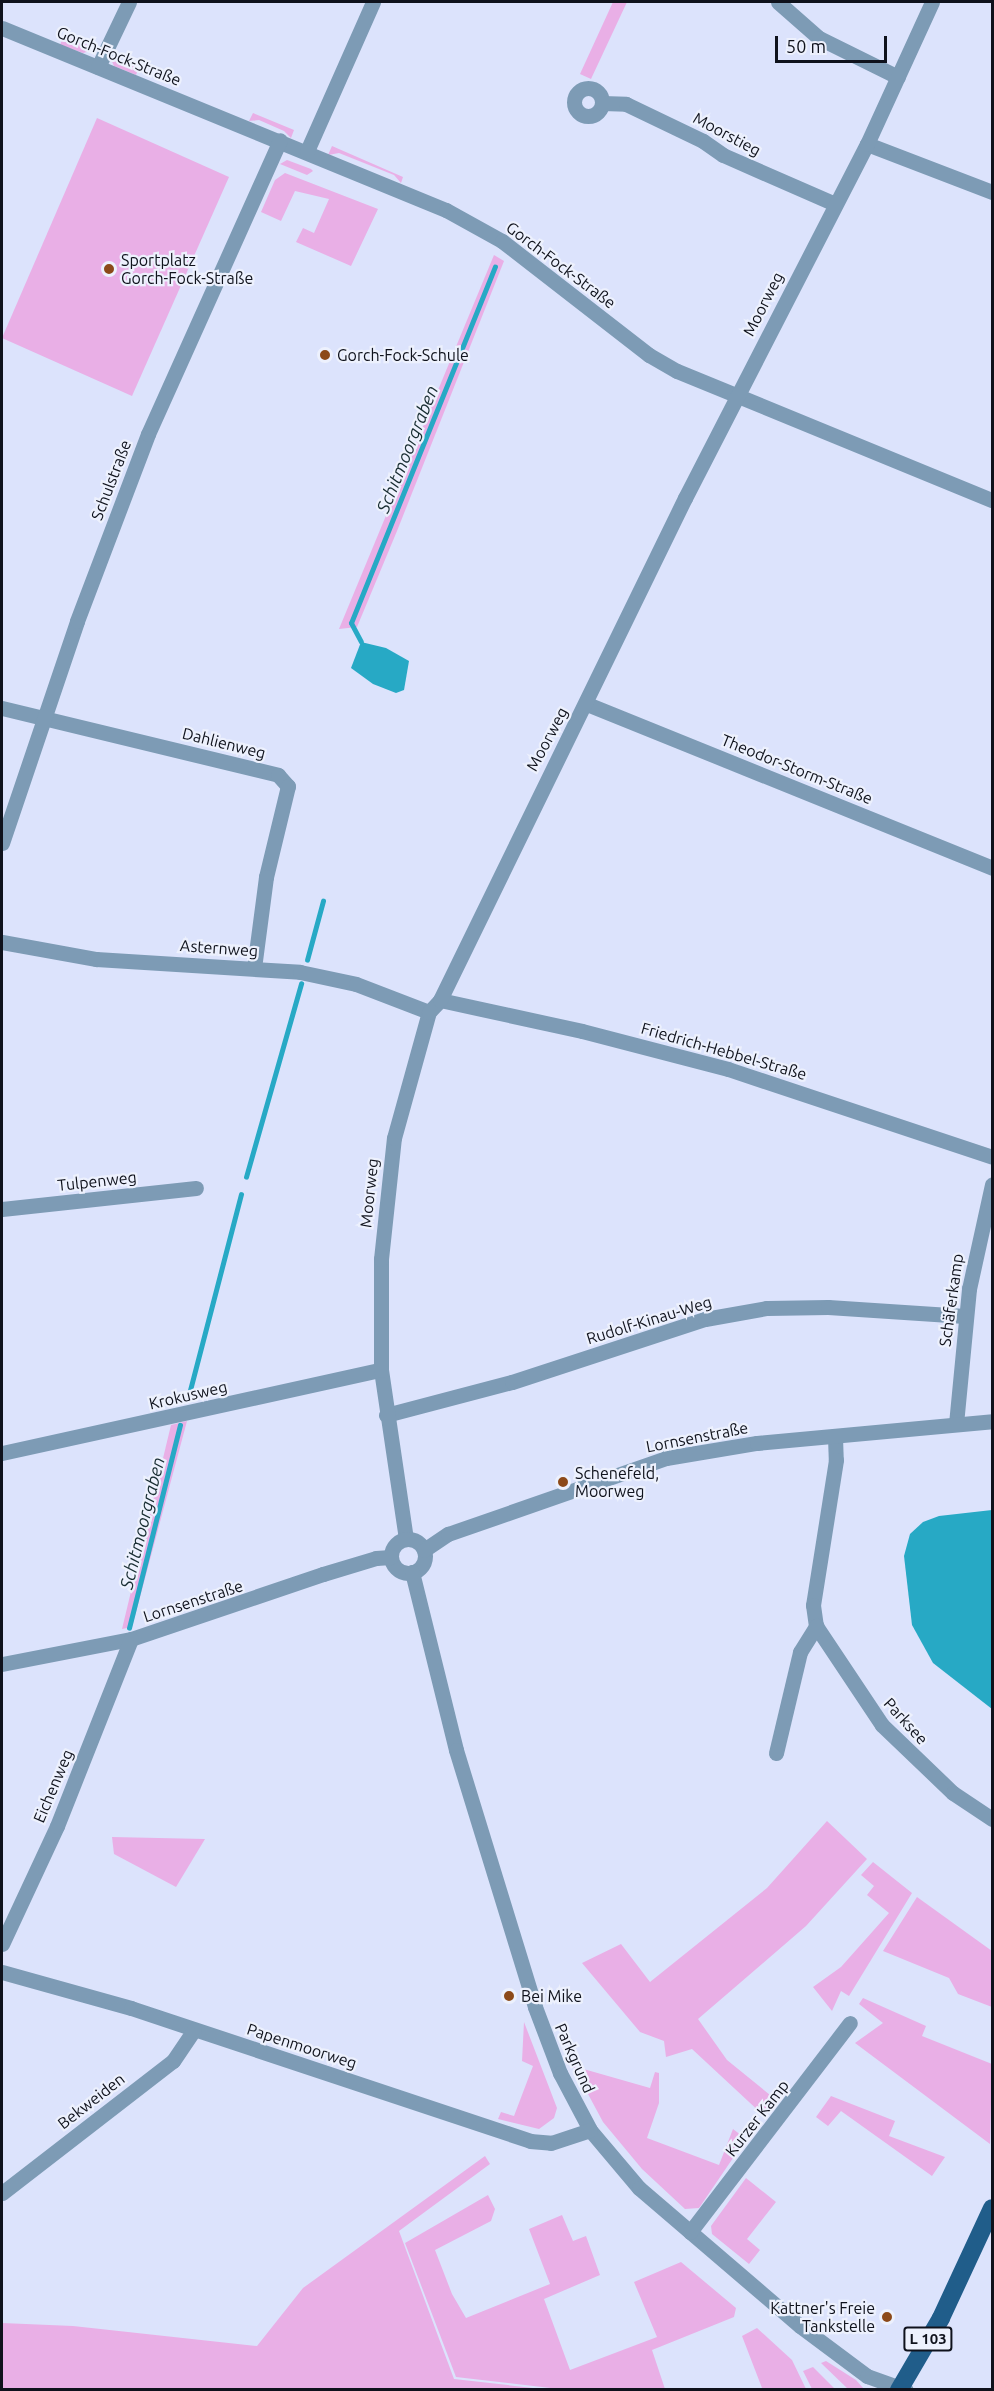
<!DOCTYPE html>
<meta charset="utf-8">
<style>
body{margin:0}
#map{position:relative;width:994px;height:2391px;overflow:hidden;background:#dce3fc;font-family:Ubuntu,sans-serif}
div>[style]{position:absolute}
.green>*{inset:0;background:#e9afe6}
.water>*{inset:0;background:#27a9c5}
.stream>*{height:4.5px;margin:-2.25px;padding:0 2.25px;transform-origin:2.25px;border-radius:2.25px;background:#27a9c5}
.minor>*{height:15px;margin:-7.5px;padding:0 7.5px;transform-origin:7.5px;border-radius:7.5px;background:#7d9bb5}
.minor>.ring{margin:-7.5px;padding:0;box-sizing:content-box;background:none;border:15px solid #7d9bb5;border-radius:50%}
.major>*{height:18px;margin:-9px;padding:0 9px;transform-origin:9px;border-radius:9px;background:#205d8a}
.dots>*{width:16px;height:16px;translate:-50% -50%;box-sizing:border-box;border:3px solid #edf1fd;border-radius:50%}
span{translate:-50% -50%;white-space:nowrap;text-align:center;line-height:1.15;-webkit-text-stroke:4.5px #edf1fd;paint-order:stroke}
.shield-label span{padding:2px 4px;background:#edf1fd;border:2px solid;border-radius:4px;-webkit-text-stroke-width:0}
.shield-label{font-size:15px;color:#0f121c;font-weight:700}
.street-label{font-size:16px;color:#0f121c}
.poi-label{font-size:16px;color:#0f121c}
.left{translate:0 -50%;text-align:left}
.right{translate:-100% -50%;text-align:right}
.water-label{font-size:18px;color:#182d32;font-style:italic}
.frame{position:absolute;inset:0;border:3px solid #0f121c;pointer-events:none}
.scale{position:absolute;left:775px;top:36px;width:112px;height:27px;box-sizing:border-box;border:3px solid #0f121c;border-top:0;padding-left:8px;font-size:18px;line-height:21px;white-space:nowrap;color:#0f121c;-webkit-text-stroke:4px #edf1fd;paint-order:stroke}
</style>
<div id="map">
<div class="green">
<div style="clip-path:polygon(613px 2px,627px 2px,591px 79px,580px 74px)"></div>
<div style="clip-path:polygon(64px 35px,97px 49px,83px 53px,60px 45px)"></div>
<div style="clip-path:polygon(109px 55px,139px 67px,136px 75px,114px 66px)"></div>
<div style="clip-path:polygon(253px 113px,294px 130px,291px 138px,284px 131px,259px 120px,249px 121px)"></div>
<div style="clip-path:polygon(97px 118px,229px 177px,132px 396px,2px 338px)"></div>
<div style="clip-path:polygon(332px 146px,403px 177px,401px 183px,394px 175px,339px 153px,328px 155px)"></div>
<div style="clip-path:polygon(287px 160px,311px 169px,313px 171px,307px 175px,280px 164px)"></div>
<div style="clip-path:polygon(285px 173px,378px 209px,351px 266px,296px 242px,303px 228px,314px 233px,329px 199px,295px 191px,281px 221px,261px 212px,275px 180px)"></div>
<div style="clip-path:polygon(494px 255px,504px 261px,397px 531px,357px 627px,339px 629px)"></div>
<div style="clip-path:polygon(187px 1421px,132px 1627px,122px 1629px,171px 1425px)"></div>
<div style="clip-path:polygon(827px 1821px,867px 1859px,806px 1926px,698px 2019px,727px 2060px,770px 2095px,772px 2103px,763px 2115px,692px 2049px,666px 2057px,664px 2041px,640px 2032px,582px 1963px,621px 1944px,650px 1982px,767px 1888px)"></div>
<div style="clip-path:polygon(112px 1837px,205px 1839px,176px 1887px,114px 1854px)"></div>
<div style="clip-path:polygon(873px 1862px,912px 1893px,849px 1996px,841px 1991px,832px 2011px,813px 1987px,841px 1967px,889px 1913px,867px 1895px,874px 1886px,861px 1875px)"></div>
<div style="clip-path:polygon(917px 1897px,992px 1951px,992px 2007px,958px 1994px,949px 1978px,883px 1951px)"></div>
<div style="clip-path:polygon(863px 1998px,926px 2026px,922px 2036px,992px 2064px,990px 2144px,855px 2043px,883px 2023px,859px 2004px)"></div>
<div style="clip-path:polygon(524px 2022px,557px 2108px,554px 2118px,539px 2129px,498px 2119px,501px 2112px,514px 2116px,533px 2066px,522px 2061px)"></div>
<div style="clip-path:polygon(573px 2066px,650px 2088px,655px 2072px,659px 2073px,659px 2103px,647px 2138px,719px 2165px,733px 2129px,746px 2139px,699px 2208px,685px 2209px,642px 2169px,603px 2122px)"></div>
<div style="clip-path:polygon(831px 2096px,895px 2121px,889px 2136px,945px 2157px,932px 2176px,841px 2111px,828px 2126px,816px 2117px)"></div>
<div style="clip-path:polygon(485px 2156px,490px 2164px,399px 2231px,454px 2379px,542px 2389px,2px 2389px,2px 2323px,73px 2326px,257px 2346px,303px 2288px)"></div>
<div style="clip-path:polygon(746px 2178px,776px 2202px,747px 2239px,760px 2250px,749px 2264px,712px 2234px,711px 2226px)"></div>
<div style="clip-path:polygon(488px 2195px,495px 2209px,491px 2221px,435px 2250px,452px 2294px,466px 2318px,550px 2284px,529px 2229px,562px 2215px,573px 2241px,586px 2236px,600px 2275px,544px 2299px,570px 2370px,657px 2337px,634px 2282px,681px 2262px,736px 2308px,734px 2317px,652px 2350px,665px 2389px,559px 2389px,456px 2377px,405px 2243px)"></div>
<div style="clip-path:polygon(757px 2328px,792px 2360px,806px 2389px,758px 2389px,762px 2388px,742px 2336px)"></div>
<div style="clip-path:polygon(826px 2361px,856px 2380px,864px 2389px,848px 2389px,821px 2363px)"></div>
<div style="clip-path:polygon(813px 2367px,835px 2389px,812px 2389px,803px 2371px)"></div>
</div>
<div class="water">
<div style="clip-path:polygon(361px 642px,386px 648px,409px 661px,404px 690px,396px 693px,373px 684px,351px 668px)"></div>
<div style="clip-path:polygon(992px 1510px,992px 1709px,933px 1663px,912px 1625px,904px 1556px,910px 1534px,923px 1522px,939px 1516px)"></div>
</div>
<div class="stream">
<div style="left:361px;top:642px;width:21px;rotate:-118deg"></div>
<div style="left:351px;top:623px;width:384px;rotate:-68deg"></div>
<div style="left:307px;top:960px;width:61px;rotate:-74.8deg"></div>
<div style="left:246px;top:1177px;width:201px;rotate:-74.1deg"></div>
<div style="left:189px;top:1394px;width:206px;rotate:-75.4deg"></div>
<div style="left:129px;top:1628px;width:209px;rotate:-75.9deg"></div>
</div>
<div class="minor">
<div style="left:778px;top:2px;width:55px;rotate:41.3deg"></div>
<div style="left:819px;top:38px;width:88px;rotate:26.3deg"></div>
<div style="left:2px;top:28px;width:480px;rotate:22.3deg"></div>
<div style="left:446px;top:210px;width:64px;rotate:29deg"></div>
<div style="left:502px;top:241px;width:186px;rotate:37.8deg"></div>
<div style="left:649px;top:355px;width:32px;rotate:30deg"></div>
<div style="left:677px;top:371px;width:340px;rotate:22.3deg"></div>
<div style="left:98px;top:67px;width:72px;rotate:-64.5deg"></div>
<div class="ring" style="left:574px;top:88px;width:13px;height:13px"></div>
<div style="left:602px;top:103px;width:24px;rotate:2deg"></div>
<div style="left:626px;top:104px;width:85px;rotate:25.7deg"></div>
<div style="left:703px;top:141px;width:24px;rotate:35deg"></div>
<div style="left:723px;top:155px;width:122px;rotate:23.6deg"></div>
<div style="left:867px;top:144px;width:134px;rotate:21deg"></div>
<div style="left:307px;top:151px;width:163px;rotate:-66.1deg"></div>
<div style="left:587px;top:704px;width:437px;rotate:22deg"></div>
<div style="left:2px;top:708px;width:284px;rotate:13.6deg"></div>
<div style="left:278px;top:775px;width:15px;rotate:48deg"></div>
<div style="left:288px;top:786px;width:94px;rotate:103.6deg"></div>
<div style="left:266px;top:877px;width:92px;rotate:97.5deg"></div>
<div style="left:2px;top:843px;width:234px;rotate:-71.3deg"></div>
<div style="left:77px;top:621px;width:200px;rotate:-69.2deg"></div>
<div style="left:148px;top:434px;width:322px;rotate:-65.8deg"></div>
<div style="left:2px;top:942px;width:96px;rotate:10.3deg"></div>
<div style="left:96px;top:959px;width:204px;rotate:3.6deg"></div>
<div style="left:300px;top:972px;width:57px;rotate:12.1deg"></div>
<div style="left:356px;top:984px;width:78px;rotate:21deg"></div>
<div style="left:440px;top:1000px;width:145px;rotate:12.3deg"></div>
<div style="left:582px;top:1031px;width:151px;rotate:14.6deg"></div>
<div style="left:728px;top:1069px;width:278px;rotate:18.4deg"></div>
<div style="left:2px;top:1209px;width:195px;rotate:-6.2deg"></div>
<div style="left:386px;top:1415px;width:130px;rotate:-14.7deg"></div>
<div style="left:512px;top:1382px;width:203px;rotate:-18.1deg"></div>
<div style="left:705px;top:1319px;width:63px;rotate:-10.1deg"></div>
<div style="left:767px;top:1308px;width:61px;rotate:-0.9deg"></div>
<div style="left:828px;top:1307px;width:137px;rotate:3.8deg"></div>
<div style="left:956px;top:1424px;width:136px;rotate:-84.5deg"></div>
<div style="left:969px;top:1289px;width:107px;rotate:-77.6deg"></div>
<div style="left:835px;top:1437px;width:23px;rotate:88deg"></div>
<div style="left:836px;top:1460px;width:147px;rotate:99deg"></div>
<div style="left:813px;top:1605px;width:21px;rotate:82deg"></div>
<div style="left:816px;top:1626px;width:119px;rotate:56.3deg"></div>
<div style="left:882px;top:1725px;width:98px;rotate:43.8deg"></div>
<div style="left:953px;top:1793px;width:47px;rotate:33.7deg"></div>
<div style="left:2px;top:1453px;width:388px;rotate:-12.4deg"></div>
<div style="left:406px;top:1539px;width:171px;rotate:-98.4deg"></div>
<div style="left:381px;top:1370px;width:111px;rotate:-90deg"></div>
<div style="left:381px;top:1259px;width:122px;rotate:-83.9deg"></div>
<div style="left:394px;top:1138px;width:131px;rotate:-74.5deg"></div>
<div style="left:429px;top:1012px;width:16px;rotate:-47deg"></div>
<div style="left:440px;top:1000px;width:559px;rotate:-63.99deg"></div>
<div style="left:685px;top:498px;width:398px;rotate:-62.8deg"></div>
<div style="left:867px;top:144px;width:156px;rotate:-65.4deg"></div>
<div class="ring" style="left:391px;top:1539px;width:19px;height:19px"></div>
<div style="left:424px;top:1550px;width:29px;rotate:-34deg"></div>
<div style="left:448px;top:1534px;width:231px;rotate:-19.2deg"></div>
<div style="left:666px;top:1458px;width:92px;rotate:-9.4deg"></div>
<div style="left:757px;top:1443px;width:236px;rotate:-5.3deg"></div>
<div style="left:412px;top:1572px;width:183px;rotate:76.1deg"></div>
<div style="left:456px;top:1750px;width:269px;rotate:72.9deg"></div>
<div style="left:535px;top:2007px;width:71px;rotate:69.3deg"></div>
<div style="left:560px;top:2073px;width:64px;rotate:62.2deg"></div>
<div style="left:590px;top:2130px;width:76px;rotate:49.8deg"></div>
<div style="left:639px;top:2188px;width:212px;rotate:40.6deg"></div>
<div style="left:800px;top:2326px;width:84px;rotate:36.7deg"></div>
<div style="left:867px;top:2376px;width:41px;rotate:19.7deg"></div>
<div style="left:2px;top:1664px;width:131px;rotate:-11deg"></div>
<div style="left:131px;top:1639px;width:203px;rotate:-18.7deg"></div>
<div style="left:323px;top:1574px;width:55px;rotate:-16.8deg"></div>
<div style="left:376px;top:1558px;width:15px;rotate:-4deg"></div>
<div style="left:776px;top:1753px;width:104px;rotate:-76.6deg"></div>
<div style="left:800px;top:1652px;width:31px;rotate:-58deg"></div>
<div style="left:2px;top:1944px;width:130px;rotate:-65deg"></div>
<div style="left:57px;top:1826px;width:201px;rotate:-68.4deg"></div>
<div style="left:2px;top:1972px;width:134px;rotate:15.6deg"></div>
<div style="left:131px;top:2008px;width:421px;rotate:18.4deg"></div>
<div style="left:530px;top:2141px;width:21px;rotate:5deg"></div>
<div style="left:551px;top:2143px;width:41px;rotate:-18.4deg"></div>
<div style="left:2px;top:2193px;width:216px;rotate:-37.7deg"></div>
<div style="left:173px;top:2061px;width:37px;rotate:-56deg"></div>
<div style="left:690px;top:2232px;width:263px;rotate:-52.6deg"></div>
</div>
<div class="major">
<div style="left:899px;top:2390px;width:83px;rotate:-59.7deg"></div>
<div style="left:941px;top:2318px;width:121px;rotate:-65.1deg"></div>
</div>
<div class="dots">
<div style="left:109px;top:269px;background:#8c4919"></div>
<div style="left:325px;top:355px;background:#8c4919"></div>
<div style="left:563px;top:1482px;background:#8c4919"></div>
<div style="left:509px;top:1996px;background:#8c4919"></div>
<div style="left:887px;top:2317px;background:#8c4919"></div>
</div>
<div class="shield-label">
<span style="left:928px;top:2339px">L 103</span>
</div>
<div class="street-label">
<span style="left:119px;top:56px;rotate:22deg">Gorch-Fock-Straße</span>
<span style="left:727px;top:134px;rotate:28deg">Moorstieg</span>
<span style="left:561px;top:265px;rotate:37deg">Gorch-Fock-Straße</span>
<span style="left:763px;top:304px;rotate:-63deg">Moorweg</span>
<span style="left:111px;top:480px;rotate:-69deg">Schulstraße</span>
<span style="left:547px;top:739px;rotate:-62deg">Moorweg</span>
<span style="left:224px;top:743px;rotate:14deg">Dahlienweg</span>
<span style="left:797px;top:769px;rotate:22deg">Theodor-Storm-Straße</span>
<span style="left:219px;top:948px;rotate:4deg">Asternweg</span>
<span style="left:724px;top:1051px;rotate:16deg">Friedrich-Hebbel-Straße</span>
<span style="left:97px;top:1181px;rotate:-6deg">Tulpenweg</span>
<span style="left:369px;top:1193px;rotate:-84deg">Moorweg</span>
<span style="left:951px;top:1300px;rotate:-82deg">Schäferkamp</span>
<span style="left:649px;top:1320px;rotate:-17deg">Rudolf-Kinau-Weg</span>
<span style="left:188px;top:1395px;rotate:-13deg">Krokusweg</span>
<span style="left:697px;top:1437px;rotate:-11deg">Lornsenstraße</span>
<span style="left:193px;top:1601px;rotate:-18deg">Lornsenstraße</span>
<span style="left:906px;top:1721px;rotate:48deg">Parksee</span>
<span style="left:53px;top:1786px;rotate:-67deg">Eichenweg</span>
<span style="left:302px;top:2046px;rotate:18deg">Papenmoorweg</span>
<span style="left:575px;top:2058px;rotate:66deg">Parkgrund</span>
<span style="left:91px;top:2101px;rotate:-38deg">Bekweiden</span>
<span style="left:757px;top:2118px;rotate:-52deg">Kurzer Kamp</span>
</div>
<div class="poi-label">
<span class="left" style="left:121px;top:269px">Sportplatz<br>Gorch-Fock-Straße</span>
<span class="left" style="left:337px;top:355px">Gorch-Fock-Schule</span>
<span class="left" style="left:575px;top:1482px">Schenefeld,<br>Moorweg</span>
<span class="left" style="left:521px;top:1996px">Bei Mike</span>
<span class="right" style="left:875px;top:2317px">Kattner's Freie<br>Tankstelle</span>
</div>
<div class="water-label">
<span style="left:407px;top:449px;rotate:-68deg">Schitmoorgraben</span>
<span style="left:142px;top:1523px;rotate:-76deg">Schitmoorgraben</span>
</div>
<div class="frame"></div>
<div class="scale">50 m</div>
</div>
